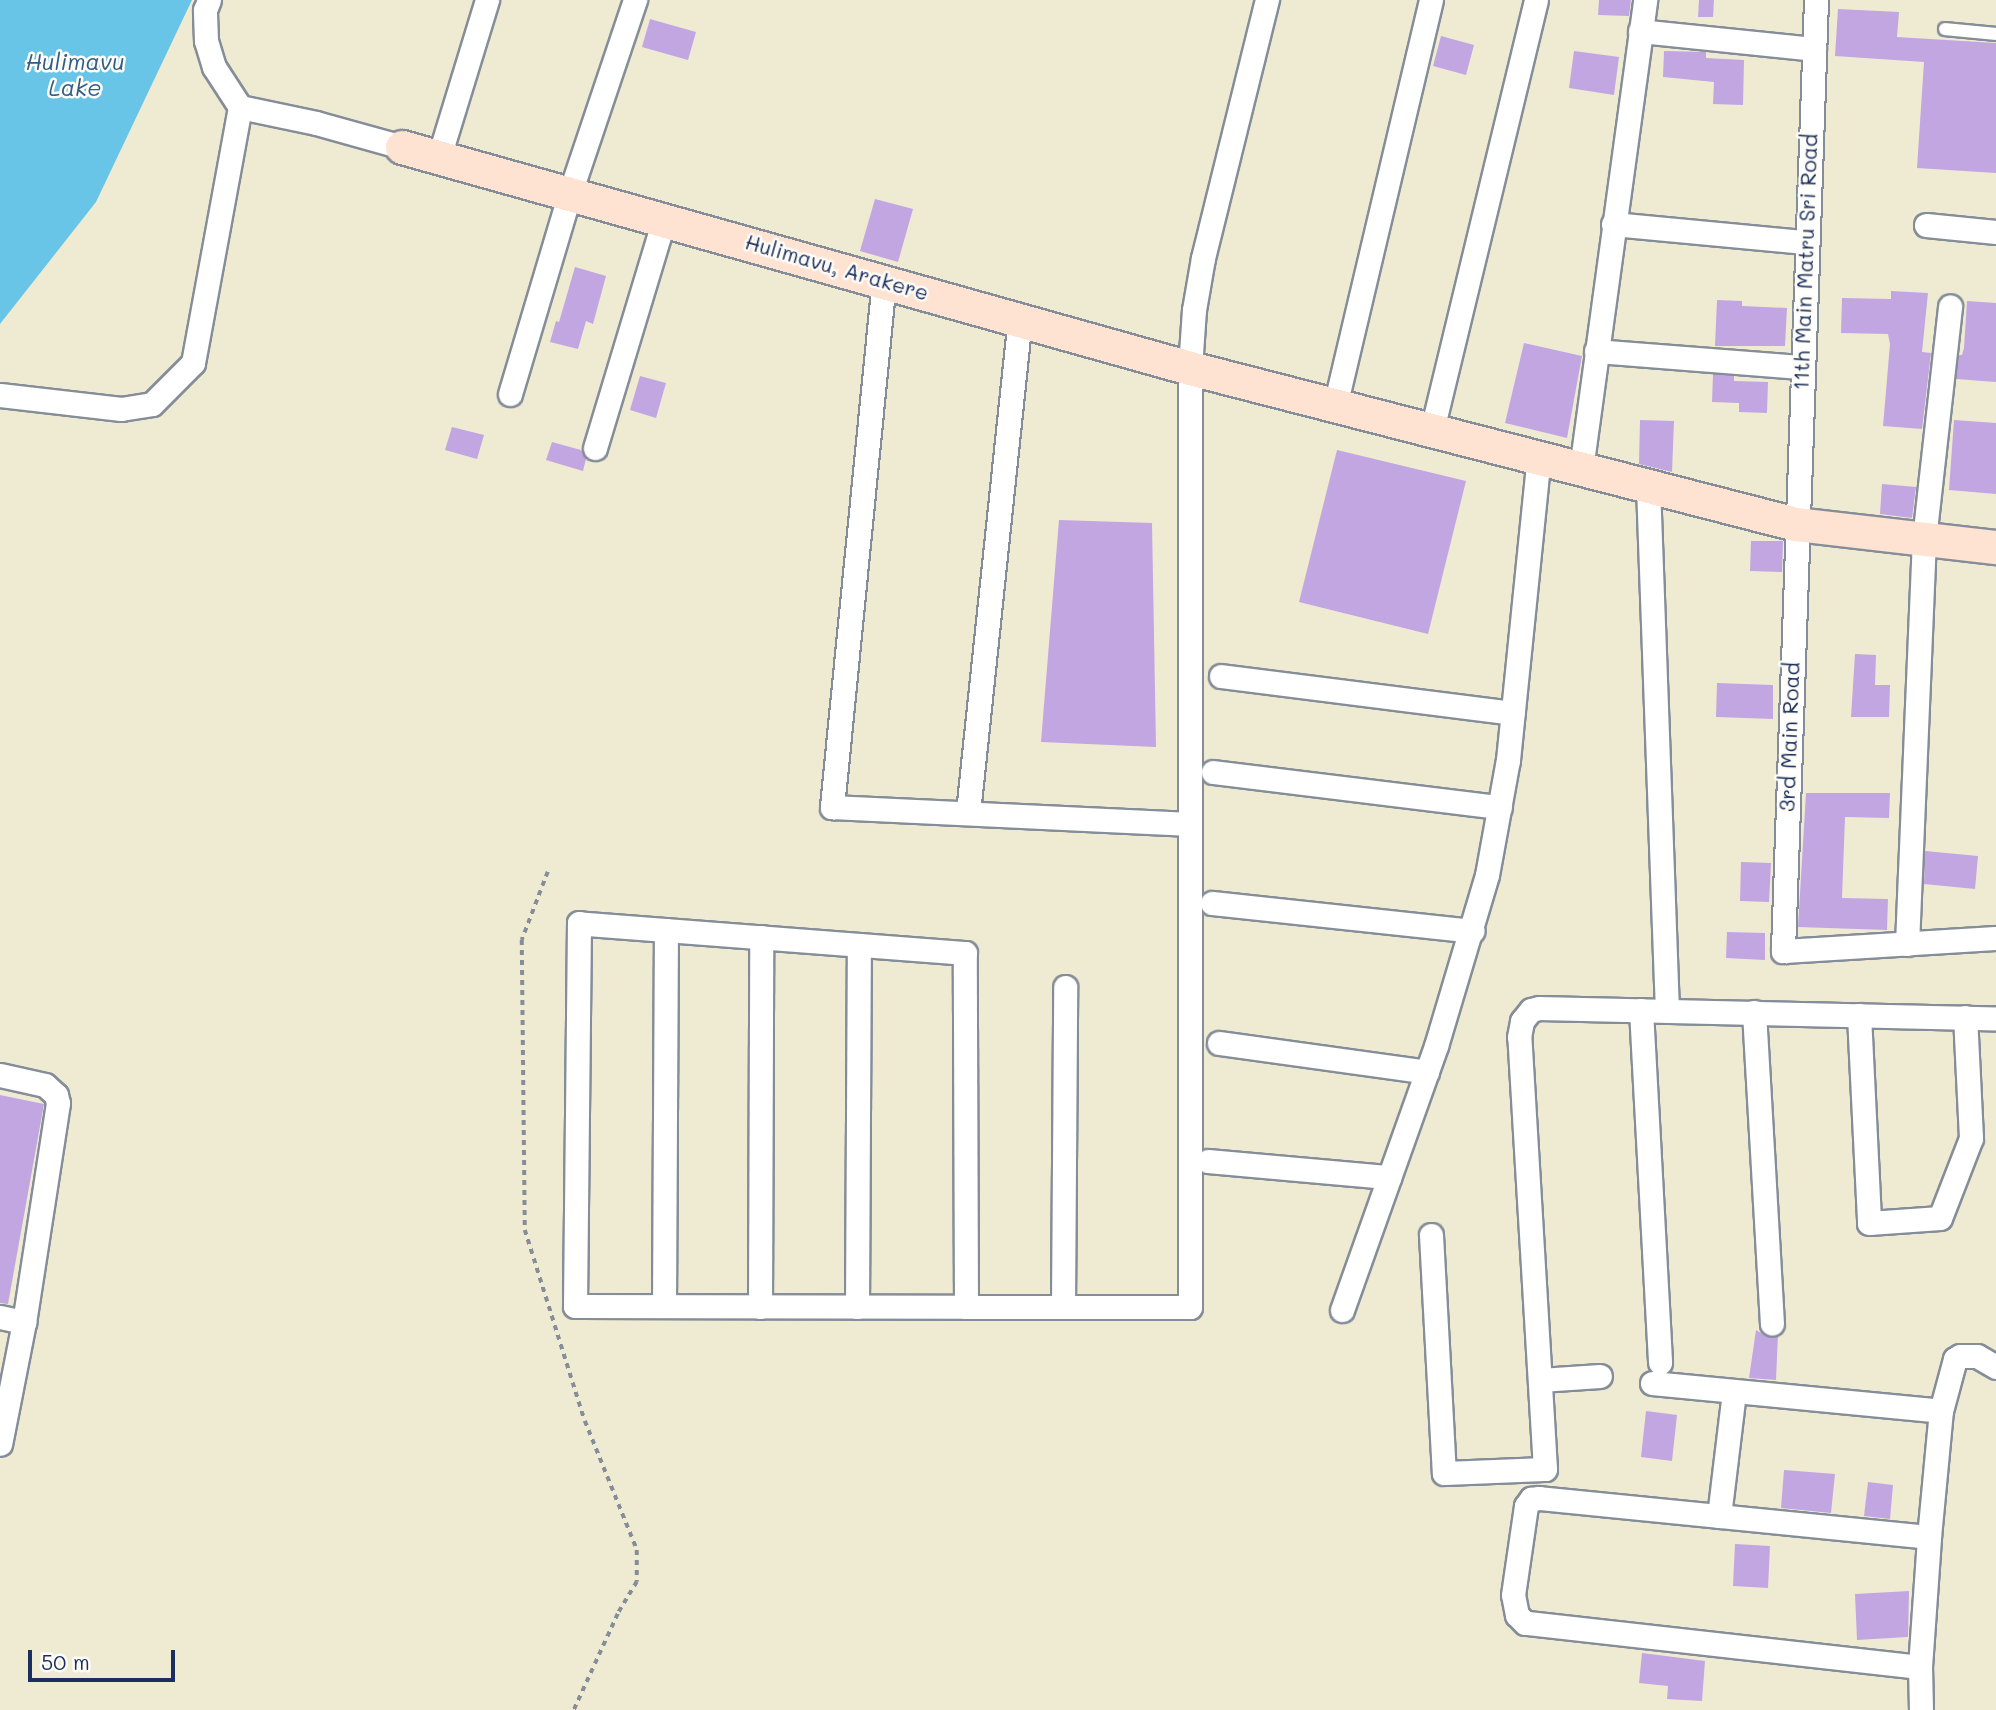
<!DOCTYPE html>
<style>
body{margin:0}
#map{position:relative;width:1996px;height:1710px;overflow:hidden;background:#efebd3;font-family:Mali,sans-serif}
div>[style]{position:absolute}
.water>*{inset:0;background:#69c5e7}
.building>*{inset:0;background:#c1a6e2}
.path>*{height:3.5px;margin-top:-1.75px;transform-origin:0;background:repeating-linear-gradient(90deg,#858d98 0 5px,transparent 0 10px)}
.roads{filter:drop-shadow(2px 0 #858d98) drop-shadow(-2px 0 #858d98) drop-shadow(0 2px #858d98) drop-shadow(0 -2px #858d98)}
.lane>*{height:12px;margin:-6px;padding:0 6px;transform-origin:6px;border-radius:6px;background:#fff}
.street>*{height:23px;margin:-11.5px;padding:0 11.5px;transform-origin:11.5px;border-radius:11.5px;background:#fff}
.secondary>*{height:33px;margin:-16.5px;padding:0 16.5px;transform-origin:16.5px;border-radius:16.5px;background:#fee3d2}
span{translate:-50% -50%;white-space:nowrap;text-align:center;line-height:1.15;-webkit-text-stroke:5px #fdfcf7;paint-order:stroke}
.street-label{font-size:21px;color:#1b2f5e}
.water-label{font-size:23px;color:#325c87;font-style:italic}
.scale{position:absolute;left:28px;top:1650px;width:147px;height:32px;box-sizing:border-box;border:4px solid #1b2f5e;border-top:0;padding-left:9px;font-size:21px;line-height:24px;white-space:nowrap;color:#1b2f5e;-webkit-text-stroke:5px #fdfcf7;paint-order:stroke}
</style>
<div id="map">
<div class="water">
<div style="clip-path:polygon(0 0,192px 0,96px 202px,0 324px)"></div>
</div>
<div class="building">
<div style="clip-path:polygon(1599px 0,1631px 0,1629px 16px,1598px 15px)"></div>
<div style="clip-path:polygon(1699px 0,1714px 0,1713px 17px,1698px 17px)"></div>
<div style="clip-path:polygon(1838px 9px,1899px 12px,1897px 37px,1996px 43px,1996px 173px,1917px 168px,1924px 62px,1835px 56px)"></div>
<div style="clip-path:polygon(650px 19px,696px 32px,688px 60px,642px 47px)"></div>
<div style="clip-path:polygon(1441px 36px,1474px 45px,1466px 75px,1433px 66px)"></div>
<div style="clip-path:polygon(1574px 51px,1619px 57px,1614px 95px,1569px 88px)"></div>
<div style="clip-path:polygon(1664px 51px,1706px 52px,1706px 58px,1744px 60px,1743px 105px,1713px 104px,1714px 82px,1663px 77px)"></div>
<div style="clip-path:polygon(875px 199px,913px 209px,898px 262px,860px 251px)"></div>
<div style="clip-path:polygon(575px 267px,606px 276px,593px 324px,586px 321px,578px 349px,550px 342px,556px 321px,559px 322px)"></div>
<div style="clip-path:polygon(1891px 291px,1928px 293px,1922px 352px,1931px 353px,1922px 429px,1883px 426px,1890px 344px,1888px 334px,1841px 333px,1842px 298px,1891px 299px)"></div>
<div style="clip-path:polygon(1717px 300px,1742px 301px,1742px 306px,1787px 308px,1785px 346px,1715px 346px)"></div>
<div style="clip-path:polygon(1967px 301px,1996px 303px,1996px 382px,1956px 379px,1959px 355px,1962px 355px,1964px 348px)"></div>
<div style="clip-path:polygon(1524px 343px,1582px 356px,1567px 438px,1505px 423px)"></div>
<div style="clip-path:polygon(1713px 374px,1734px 376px,1734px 381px,1768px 382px,1767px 413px,1739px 412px,1739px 403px,1712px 402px)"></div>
<div style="clip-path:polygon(640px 376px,666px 383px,656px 418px,630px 410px)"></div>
<div style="clip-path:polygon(1640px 420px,1674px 421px,1672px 472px,1639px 464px)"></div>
<div style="clip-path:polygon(1954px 420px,1996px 423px,1996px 494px,1949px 490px)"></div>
<div style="clip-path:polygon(452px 427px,484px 435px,477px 459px,445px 450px)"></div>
<div style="clip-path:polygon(552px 442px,581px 450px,586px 459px,583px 471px,546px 460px)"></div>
<div style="clip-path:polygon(1337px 450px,1466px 481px,1428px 634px,1299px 602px)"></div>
<div style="clip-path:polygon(1882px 484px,1916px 487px,1912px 518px,1880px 514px)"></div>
<div style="clip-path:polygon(1059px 520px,1152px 523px,1156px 747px,1041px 742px)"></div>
<div style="clip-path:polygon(1751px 541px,1783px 541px,1782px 572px,1750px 571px)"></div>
<div style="clip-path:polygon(1855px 654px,1876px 655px,1875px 685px,1890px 685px,1889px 717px,1851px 717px)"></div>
<div style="clip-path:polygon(1717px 683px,1773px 685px,1773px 719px,1716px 717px)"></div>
<div style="clip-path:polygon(1806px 793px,1890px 793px,1889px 818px,1845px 817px,1842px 898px,1888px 899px,1887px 930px,1798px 927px)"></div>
<div style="clip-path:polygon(1925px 851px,1978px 856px,1975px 889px,1924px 884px)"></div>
<div style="clip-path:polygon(1741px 862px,1771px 863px,1769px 902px,1740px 901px)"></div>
<div style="clip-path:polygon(1727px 932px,1765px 933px,1765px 960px,1726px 958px)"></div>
<div style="clip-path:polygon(0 1095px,44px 1104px,8px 1304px,0 1303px)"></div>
<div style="clip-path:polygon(1756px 1330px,1766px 1336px,1778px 1335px,1776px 1380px,1749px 1378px)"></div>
<div style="clip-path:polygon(1646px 1411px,1677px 1415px,1672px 1461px,1641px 1457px)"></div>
<div style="clip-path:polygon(1784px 1470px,1835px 1474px,1831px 1513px,1781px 1508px)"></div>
<div style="clip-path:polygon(1868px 1482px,1893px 1485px,1890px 1519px,1864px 1516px)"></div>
<div style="clip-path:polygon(1735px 1544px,1770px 1546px,1768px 1588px,1733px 1586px)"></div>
<div style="clip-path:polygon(1909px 1591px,1908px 1637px,1857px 1640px,1855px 1594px)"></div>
<div style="clip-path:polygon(1642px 1653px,1705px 1661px,1702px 1701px,1667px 1699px,1668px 1686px,1639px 1683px)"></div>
</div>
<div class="path">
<div style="left:548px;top:872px;width:73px;rotate:110.9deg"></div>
<div style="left:522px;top:940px;width:290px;rotate:89.4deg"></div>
<div style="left:525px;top:1230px;width:200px;rotate:72.6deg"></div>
<div style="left:585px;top:1421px;width:139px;rotate:68deg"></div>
<div style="left:637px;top:1550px;width:32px;rotate:90deg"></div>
<div style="left:637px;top:1582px;width:37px;rotate:121deg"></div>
<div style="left:618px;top:1614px;width:106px;rotate:114.6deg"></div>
</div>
<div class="roads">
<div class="lane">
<div style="left:1945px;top:29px;width:51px;rotate:5.6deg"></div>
</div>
<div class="street">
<div style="left:1816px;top:0;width:952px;rotate:91.99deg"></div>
<div style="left:1783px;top:951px;width:213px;rotate:-3.5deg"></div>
<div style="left:1640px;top:31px;width:175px;rotate:5.9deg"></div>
<div style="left:240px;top:107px;width:78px;rotate:11.9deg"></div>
<div style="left:316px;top:123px;width:89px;rotate:15.6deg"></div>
<div style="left:439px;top:157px;width:164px;rotate:-73deg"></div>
<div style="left:1613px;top:224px;width:193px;rotate:5.4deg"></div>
<div style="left:1926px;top:225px;width:70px;rotate:5.7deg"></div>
<div style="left:884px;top:280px;width:530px;rotate:95.64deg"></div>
<div style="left:832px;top:807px;width:358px;rotate:2.7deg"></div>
<div style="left:1596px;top:351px;width:206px;rotate:4.5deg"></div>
<div style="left:510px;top:394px;width:210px;rotate:-73.4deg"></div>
<div style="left:570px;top:193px;width:204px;rotate:-71.4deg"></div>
<div style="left:0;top:395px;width:122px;rotate:6.6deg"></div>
<div style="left:121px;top:409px;width:31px;rotate:-9deg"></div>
<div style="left:152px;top:404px;width:58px;rotate:-45deg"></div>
<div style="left:193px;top:363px;width:260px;rotate:-79.6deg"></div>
<div style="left:240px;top:107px;width:48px;rotate:-123deg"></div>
<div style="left:214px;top:67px;width:27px;rotate:-107deg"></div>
<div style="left:206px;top:41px;width:31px;rotate:-92deg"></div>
<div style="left:205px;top:10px;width:11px;rotate:-68deg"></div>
<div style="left:1335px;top:406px;width:417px;rotate:-76.7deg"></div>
<div style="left:1432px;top:430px;width:442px;rotate:-76.4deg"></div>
<div style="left:595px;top:448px;width:239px;rotate:-73.2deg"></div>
<div style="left:1581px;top:469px;width:473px;rotate:-82.2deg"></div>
<div style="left:1648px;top:486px;width:525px;rotate:87.93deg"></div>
<div style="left:1221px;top:676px;width:294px;rotate:7.2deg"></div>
<div style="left:1213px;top:772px;width:289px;rotate:7deg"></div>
<div style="left:968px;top:812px;width:495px;rotate:-84deg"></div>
<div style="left:1212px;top:903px;width:262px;rotate:6.1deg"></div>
<div style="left:1907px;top:944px;width:405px;rotate:-87.6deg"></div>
<div style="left:1924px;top:539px;width:234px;rotate:-83.6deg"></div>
<div style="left:1641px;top:1010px;width:353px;rotate:86.9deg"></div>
<div style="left:1754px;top:1012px;width:312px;rotate:86.7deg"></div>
<div style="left:1859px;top:1015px;width:208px;rotate:87.2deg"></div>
<div style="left:1869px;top:1223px;width:71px;rotate:-4deg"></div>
<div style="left:1940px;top:1218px;width:86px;rotate:-68.8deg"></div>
<div style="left:1971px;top:1138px;width:121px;rotate:-92.8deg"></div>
<div style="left:1219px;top:1043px;width:210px;rotate:7.9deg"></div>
<div style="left:0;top:1075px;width:46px;rotate:12.5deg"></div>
<div style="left:45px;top:1085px;width:15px;rotate:42deg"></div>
<div style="left:56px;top:1095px;width:8px;rotate:76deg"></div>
<div style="left:58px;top:1103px;width:222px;rotate:98.8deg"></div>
<div style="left:24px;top:1322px;width:124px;rotate:101.1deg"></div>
<div style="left:1208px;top:1161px;width:182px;rotate:5.1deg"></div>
<div style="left:1431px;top:1235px;width:238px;rotate:86.9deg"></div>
<div style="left:1444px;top:1473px;width:101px;rotate:-2.3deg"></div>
<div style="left:1545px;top:1469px;width:433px;rotate:-93.4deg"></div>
<div style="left:1519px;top:1037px;width:16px;rotate:-79deg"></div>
<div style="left:1522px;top:1021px;width:14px;rotate:-51deg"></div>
<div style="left:1531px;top:1010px;width:8px;rotate:-14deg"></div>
<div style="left:1539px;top:1008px;width:457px;rotate:1.3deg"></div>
<div style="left:664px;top:1306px;width:376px;rotate:-89.7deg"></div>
<div style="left:760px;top:1307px;width:370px;rotate:-89.8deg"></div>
<div style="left:857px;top:1307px;width:362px;rotate:-89.7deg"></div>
<div style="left:966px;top:1307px;width:354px;rotate:-90.2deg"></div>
<div style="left:965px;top:953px;width:387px;rotate:-175.6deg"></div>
<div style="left:579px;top:923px;width:383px;rotate:90.6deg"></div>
<div style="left:575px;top:1306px;width:391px;rotate:0.1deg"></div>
<div style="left:966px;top:1307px;width:224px"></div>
<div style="left:1190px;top:1307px;width:939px;rotate:-90deg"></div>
<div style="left:1190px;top:368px;width:58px;rotate:-86.1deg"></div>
<div style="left:1194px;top:310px;width:53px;rotate:-80.2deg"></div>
<div style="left:1203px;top:258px;width:266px;rotate:-76.1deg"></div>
<div style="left:1063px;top:1307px;width:320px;rotate:-89.6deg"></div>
<div style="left:1342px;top:1310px;width:280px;rotate:-70.4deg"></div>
<div style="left:1436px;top:1046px;width:178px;rotate:-73.4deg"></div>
<div style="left:1487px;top:875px;width:117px;rotate:-79.7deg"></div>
<div style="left:1508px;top:760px;width:305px;rotate:-84.2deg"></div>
<div style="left:0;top:1317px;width:25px;rotate:12deg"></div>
<div style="left:1540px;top:1380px;width:60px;rotate:-3.8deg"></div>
<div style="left:1652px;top:1383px;width:290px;rotate:5.5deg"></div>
<div style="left:1719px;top:1516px;width:125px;rotate:-83.1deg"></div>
<div style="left:1920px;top:1667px;width:397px;rotate:-173.6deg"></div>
<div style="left:1525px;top:1623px;width:11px;rotate:-135deg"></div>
<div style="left:1517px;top:1615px;width:20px;rotate:-101deg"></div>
<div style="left:1513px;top:1595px;width:90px;rotate:-81.7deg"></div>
<div style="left:1526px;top:1506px;width:9px;rotate:-54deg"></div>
<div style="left:1531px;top:1499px;width:8px;rotate:-7deg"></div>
<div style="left:1539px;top:1498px;width:392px;rotate:5.7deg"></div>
<div style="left:1921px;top:1710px;width:43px;rotate:-91.3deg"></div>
<div style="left:1920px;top:1667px;width:130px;rotate:-86deg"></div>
<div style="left:1929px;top:1537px;width:127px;rotate:-84.6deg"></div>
<div style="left:1941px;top:1411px;width:54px;rotate:-74.9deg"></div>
<div style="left:1955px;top:1359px;width:6px;rotate:-31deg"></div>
<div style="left:1960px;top:1356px;width:17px"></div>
<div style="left:1977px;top:1356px;width:22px;rotate:30deg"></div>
</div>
<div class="secondary">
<div style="left:402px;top:147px;width:818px;rotate:15.67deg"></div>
<div style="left:1190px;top:368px;width:626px;rotate:14.44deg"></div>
<div style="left:1796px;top:524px;width:201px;rotate:6.6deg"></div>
</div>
</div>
<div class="street-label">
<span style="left:1805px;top:262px;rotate:-88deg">11th Main Matru Sri Road</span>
<span style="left:837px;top:267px;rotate:16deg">Hulimavu, Arakere</span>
<span style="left:1789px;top:737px;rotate:-88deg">3rd Main Road</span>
</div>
<div class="water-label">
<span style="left:75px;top:74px">Hulimavu<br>Lake</span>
</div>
<div class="scale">50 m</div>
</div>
